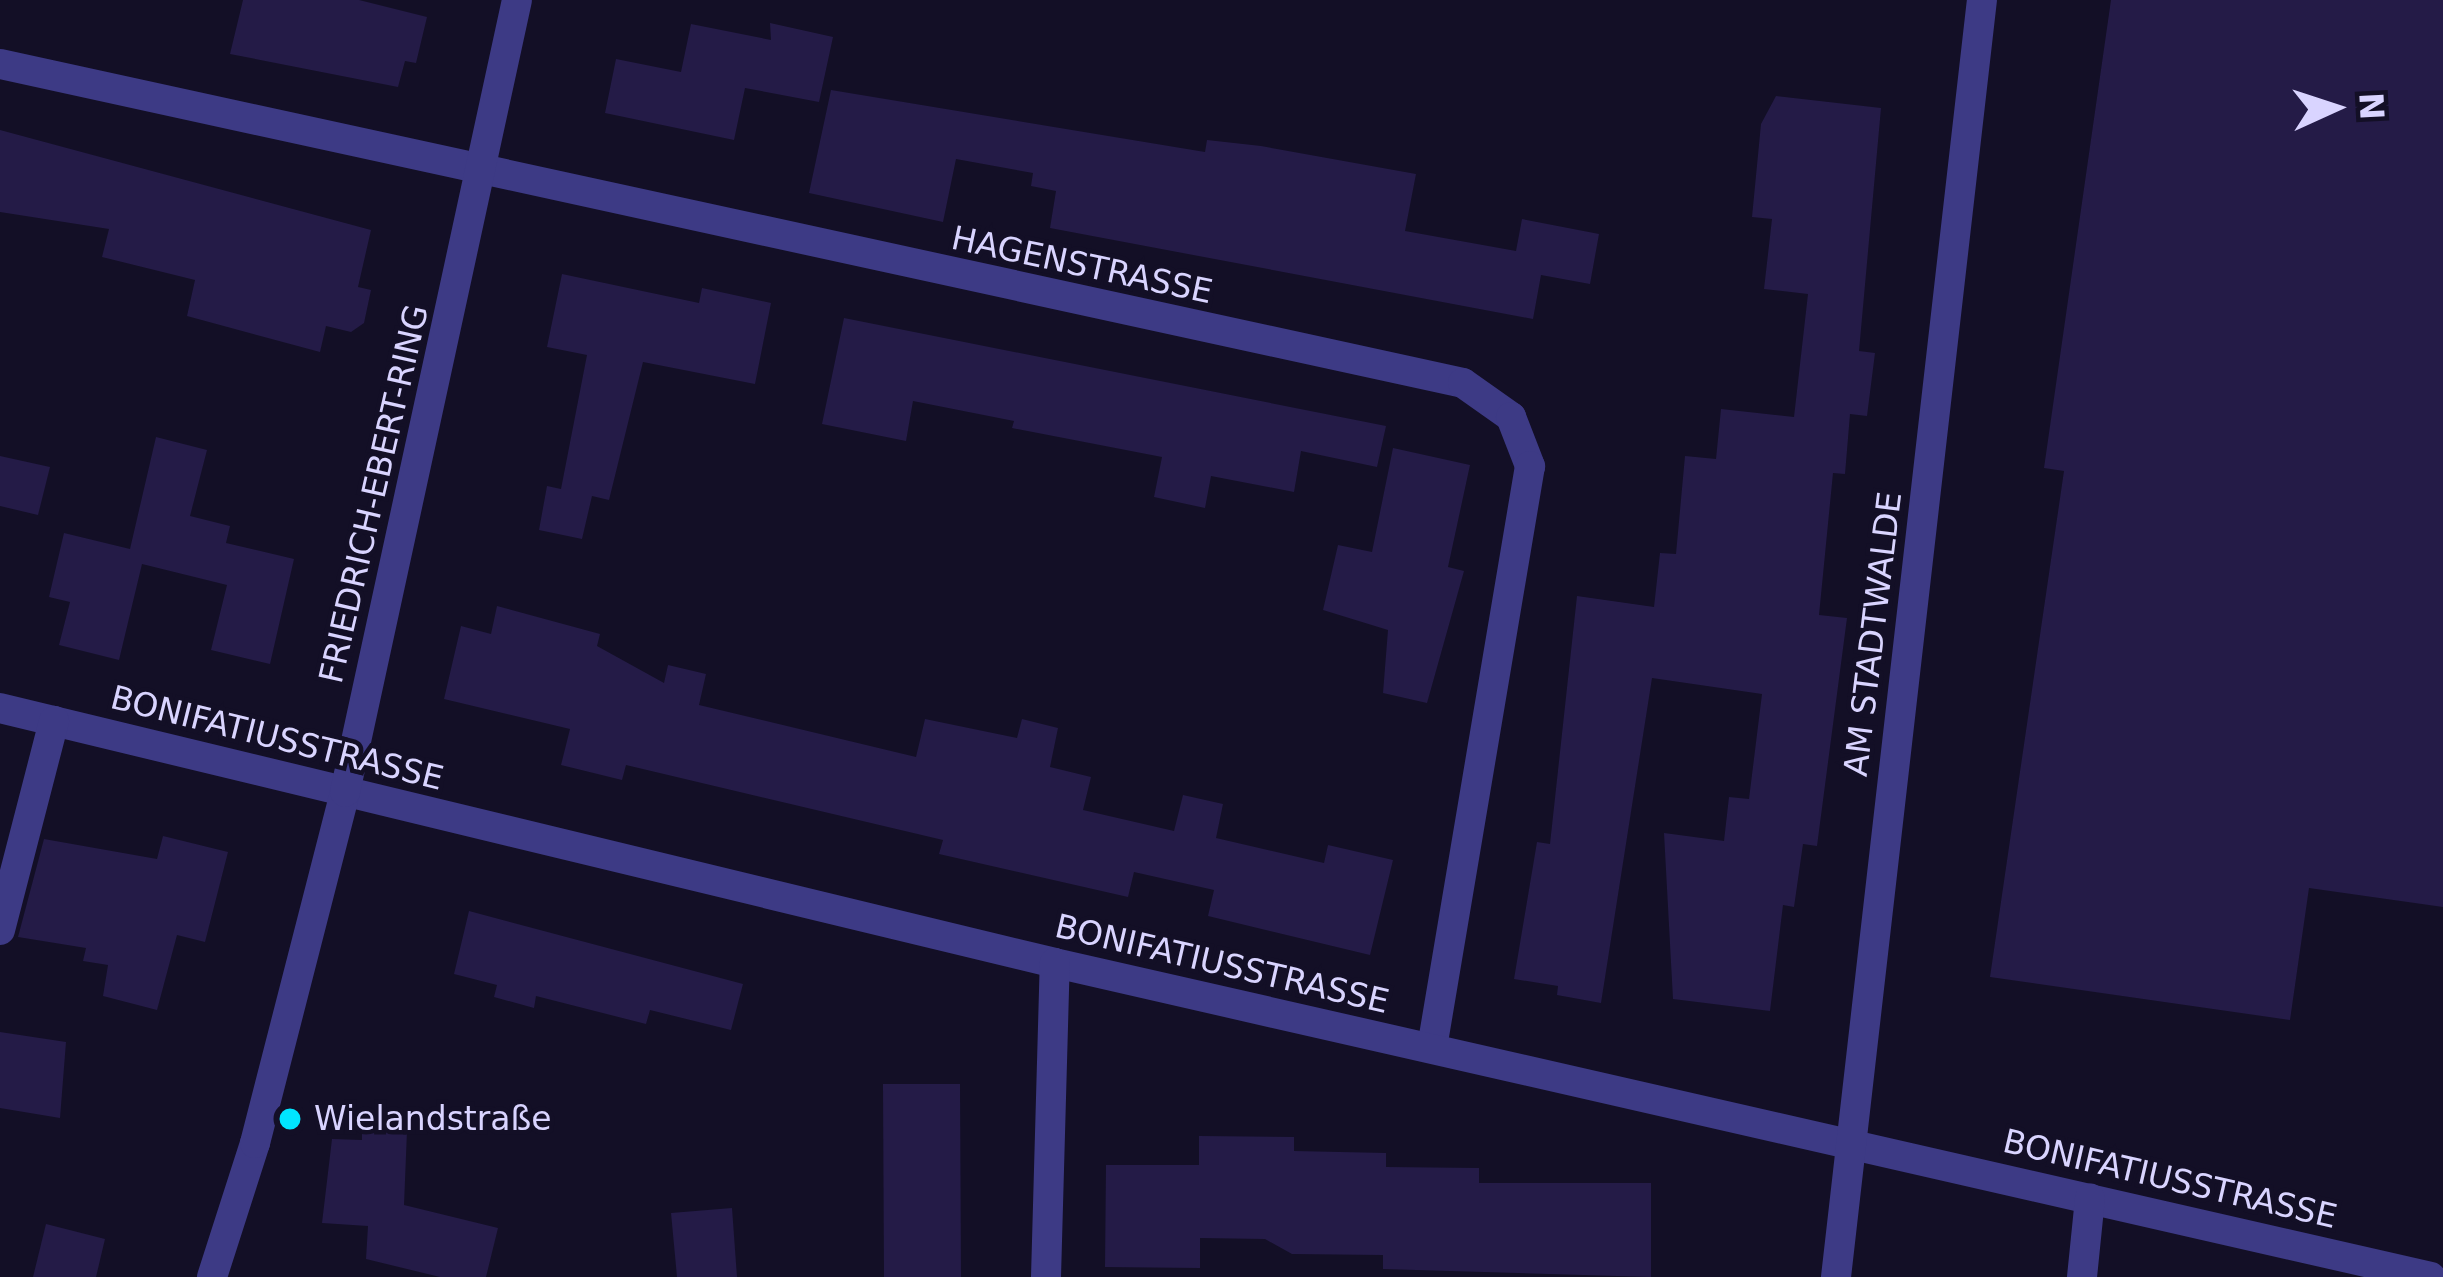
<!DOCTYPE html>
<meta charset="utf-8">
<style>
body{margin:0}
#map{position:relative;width:2443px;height:1277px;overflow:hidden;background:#130f26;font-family:"DejaVu Sans",sans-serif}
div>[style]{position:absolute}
.building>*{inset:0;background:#241b47}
.minor>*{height:30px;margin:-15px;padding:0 15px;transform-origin:15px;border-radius:15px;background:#3d3a85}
.dots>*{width:33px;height:33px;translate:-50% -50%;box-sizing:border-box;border:6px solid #130f26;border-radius:50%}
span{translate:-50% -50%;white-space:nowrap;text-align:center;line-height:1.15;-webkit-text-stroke:9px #130f26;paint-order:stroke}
.street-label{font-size:33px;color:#d9d4ff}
.poi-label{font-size:33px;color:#d9d4ff}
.left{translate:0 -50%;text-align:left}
.north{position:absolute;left:2275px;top:48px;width:120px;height:120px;-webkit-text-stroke:9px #130f26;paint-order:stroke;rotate:87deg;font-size:33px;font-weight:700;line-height:48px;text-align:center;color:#d9d4ff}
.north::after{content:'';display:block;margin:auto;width:42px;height:54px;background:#d9d4ff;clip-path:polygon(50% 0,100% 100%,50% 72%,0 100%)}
</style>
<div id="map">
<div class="building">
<div style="clip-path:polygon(243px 0,359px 0,427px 17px,416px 63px,405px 61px,398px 87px,230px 54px)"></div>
<div style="clip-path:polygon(2111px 0,2443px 0,2443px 907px,2309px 888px,2290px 1020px,1990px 977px,2064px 471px,2044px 468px)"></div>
<div style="clip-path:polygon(770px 23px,833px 37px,819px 102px,745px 88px,734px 140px,605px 113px,616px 59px,681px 72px,691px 24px,771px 40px)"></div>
<div style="clip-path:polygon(831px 90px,1205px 152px,1207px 140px,1261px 146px,1416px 174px,1405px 231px,1516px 251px,1522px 219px,1599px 234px,1590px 284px,1541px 275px,1533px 319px,1050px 228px,1056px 191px,1031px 186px,1033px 173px,956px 159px,943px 222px,809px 193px)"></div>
<div style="clip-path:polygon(1776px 96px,1881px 108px,1859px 351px,1875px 353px,1867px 416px,1850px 414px,1845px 474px,1833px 473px,1819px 615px,1847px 618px,1817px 846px,1803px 844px,1794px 907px,1783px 905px,1770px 1011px,1673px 999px,1664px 833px,1724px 841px,1729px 797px,1749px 799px,1762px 694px,1652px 678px,1601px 1003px,1557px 995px,1558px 986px,1514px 979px,1537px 842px,1550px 844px,1577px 596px,1654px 607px,1660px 553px,1676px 554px,1685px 456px,1716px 459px,1721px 409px,1794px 417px,1808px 294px,1764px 289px,1772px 219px,1752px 217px,1761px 124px)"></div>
<div style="clip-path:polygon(0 130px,371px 230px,358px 287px,371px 290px,364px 323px,351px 332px,326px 326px,320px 352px,187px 316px,195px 280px,102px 257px,109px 229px,0 212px)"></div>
<div style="clip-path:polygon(562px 274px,699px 303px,702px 288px,771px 303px,755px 384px,643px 362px,609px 500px,592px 496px,582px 539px,539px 530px,547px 486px,561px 489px,587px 355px,547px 347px)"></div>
<div style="clip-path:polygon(844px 318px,1386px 426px,1377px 467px,1301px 451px,1294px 492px,1211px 476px,1205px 508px,1154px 497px,1162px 457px,1012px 428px,1014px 421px,913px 401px,906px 441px,822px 424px)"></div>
<div style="clip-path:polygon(156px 437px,207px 450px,190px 516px,230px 526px,226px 543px,294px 559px,270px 664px,211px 650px,227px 585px,142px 564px,119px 660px,59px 645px,70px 602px,49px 597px,64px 533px,130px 549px)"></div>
<div style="clip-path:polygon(1393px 448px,1470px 465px,1448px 567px,1464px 571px,1427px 703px,1383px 693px,1388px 630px,1323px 610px,1338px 545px,1372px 552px)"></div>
<div style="clip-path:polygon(0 456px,50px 467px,38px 515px,0 506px)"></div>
<div style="clip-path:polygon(497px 606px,600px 634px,597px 646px,664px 683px,668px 665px,706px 674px,699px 705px,916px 757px,925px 719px,1017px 738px,1022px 719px,1058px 728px,1050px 767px,1091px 777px,1083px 810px,1174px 831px,1183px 795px,1223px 804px,1216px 838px,1324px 863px,1328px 845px,1393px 860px,1370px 955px,1208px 916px,1214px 890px,1134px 872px,1128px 897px,939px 854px,943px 840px,626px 765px,622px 780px,561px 765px,570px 729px,444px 699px,461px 626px,491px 634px)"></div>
<div style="clip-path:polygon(163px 836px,228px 852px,205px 942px,177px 935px,157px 1010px,103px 996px,108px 965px,83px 961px,86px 948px,18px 937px,44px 839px,157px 859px)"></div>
<div style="clip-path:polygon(469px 911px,743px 984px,731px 1030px,650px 1010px,646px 1024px,536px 996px,534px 1008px,494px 997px,497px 985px,454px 974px)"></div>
<div style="clip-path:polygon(0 1032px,66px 1042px,60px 1118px,0 1108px)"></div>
<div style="clip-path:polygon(883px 1084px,960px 1084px,961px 1277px,884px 1277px)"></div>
<div style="clip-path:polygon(362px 1129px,407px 1131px,404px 1205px,498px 1228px,486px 1277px,440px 1277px,366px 1259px,368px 1226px,322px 1223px,332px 1139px,362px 1140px)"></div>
<div style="clip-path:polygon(1199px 1136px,1294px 1137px,1294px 1151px,1386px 1153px,1386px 1167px,1479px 1168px,1479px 1183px,1651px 1183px,1651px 1277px,1383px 1269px,1383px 1255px,1292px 1254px,1265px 1239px,1200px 1238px,1200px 1268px,1105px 1267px,1106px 1165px,1199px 1165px)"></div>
<div style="clip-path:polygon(732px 1208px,737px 1277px,677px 1277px,671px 1213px)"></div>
<div style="clip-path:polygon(46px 1224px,105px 1239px,96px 1277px,33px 1277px)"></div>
</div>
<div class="minor">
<div style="left:0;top:64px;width:1497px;rotate:12.3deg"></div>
<div style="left:1463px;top:383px;width:59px;rotate:35.3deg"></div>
<div style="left:1511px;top:417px;width:53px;rotate:68.8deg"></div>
<div style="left:1530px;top:466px;width:590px;rotate:99.56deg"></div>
<div style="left:0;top:708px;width:1085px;rotate:13.59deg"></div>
<div style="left:1055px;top:963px;width:1411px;rotate:12.85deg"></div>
<div style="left:0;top:930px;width:216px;rotate:-75.5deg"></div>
<div style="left:212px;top:1277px;width:141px;rotate:-72.2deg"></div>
<div style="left:255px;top:1143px;width:362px;rotate:-75.6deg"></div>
<div style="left:345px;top:792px;width:810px;rotate:-77.75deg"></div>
<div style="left:1046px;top:1277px;width:314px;rotate:-88.4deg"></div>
<div style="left:1836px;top:1277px;width:1285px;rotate:-83.48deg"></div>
<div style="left:2082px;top:1277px;width:79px;rotate:-84.2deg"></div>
</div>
<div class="dots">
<div style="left:290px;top:1119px;background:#00e5ff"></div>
</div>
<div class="street-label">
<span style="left:1082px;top:265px;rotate:12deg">HAGENSTRASSE</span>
<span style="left:374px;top:494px;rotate:-77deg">FRIEDRICH-EBERT-RING</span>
<span style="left:1873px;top:634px;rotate:-83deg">AM STADTWALDE</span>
<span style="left:277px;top:738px;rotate:14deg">BONIFATIUSSTRASSE</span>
<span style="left:1222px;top:964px;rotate:13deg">BONIFATIUSSTRASSE</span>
<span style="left:2170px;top:1179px;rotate:13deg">BONIFATIUSSTRASSE</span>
</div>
<div class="poi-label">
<span class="left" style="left:314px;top:1119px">Wielandstraße</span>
</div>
<div class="north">N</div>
</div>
